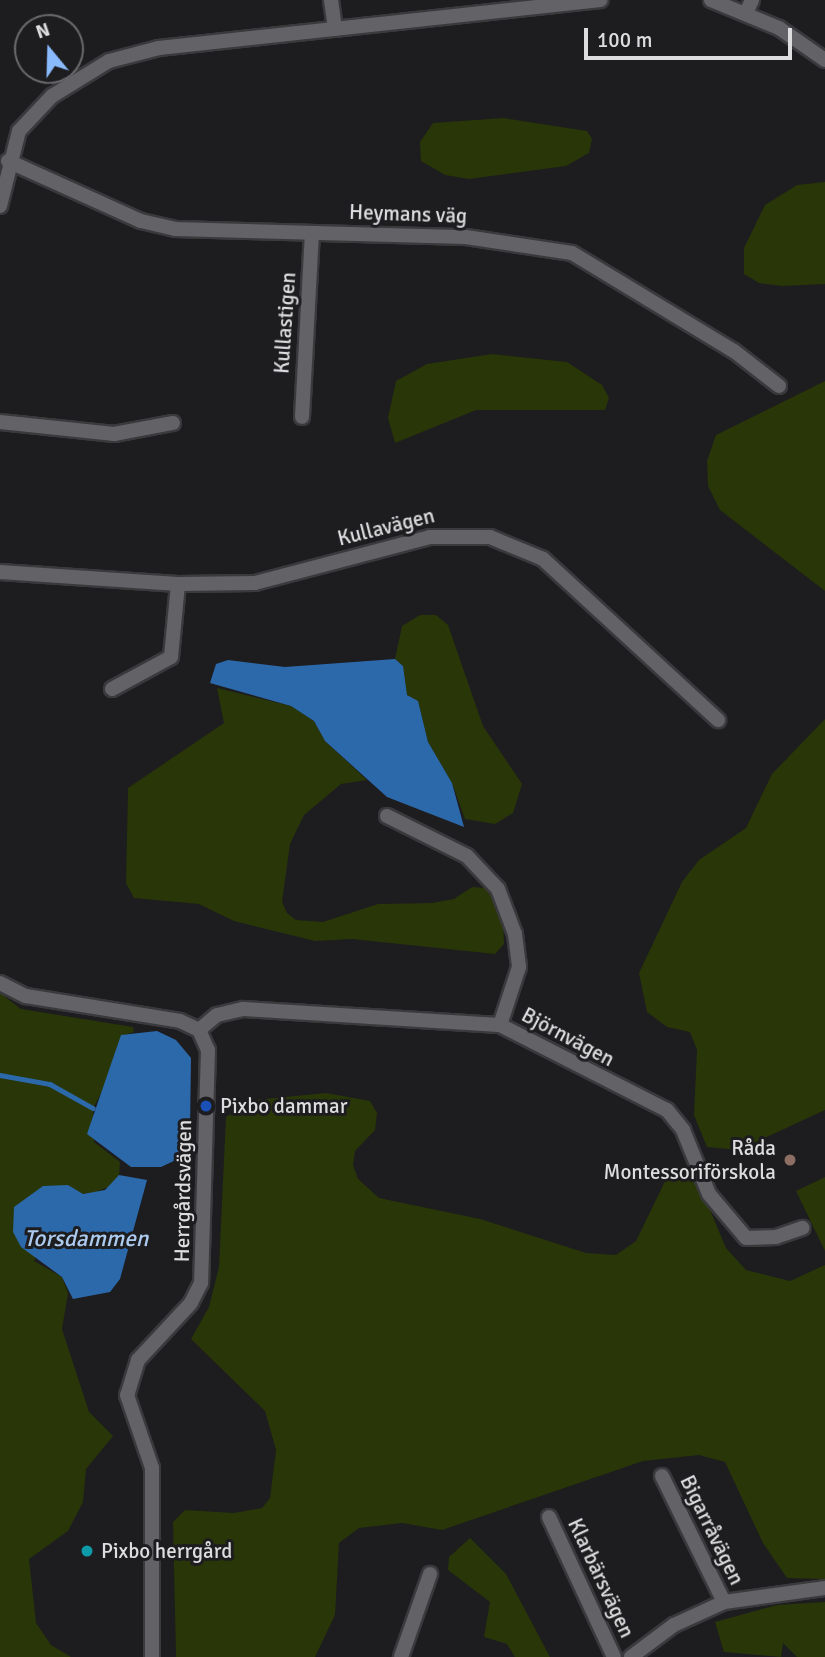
<!DOCTYPE html>
<meta charset="utf-8">
<style>
body{margin:0}
#map{position:relative;width:825px;height:1657px;overflow:hidden;background:#1d1c1f;font-family:Signika,sans-serif}
div>[style]{position:absolute}
.green>*{inset:0;background:#283608}
.water>*{inset:0;background:#2c69ab}
.stream>*{height:4.5px;margin:-2.25px;padding:0 2.25px;transform-origin:2.25px;border-radius:2.25px;background:#2c69ab}
.roads{filter:drop-shadow(2px 0 #3a393c) drop-shadow(-2px 0 #3a393c) drop-shadow(0 2px #3a393c) drop-shadow(0 -2px #3a393c)}
.minor>*{height:14px;margin:-7px;padding:0 7px;transform-origin:7px;border-radius:7px;background:#636266}
.dots>*{width:19px;height:19px;translate:-50% -50%;box-sizing:border-box;border:4px solid #1d1c1f;border-radius:50%}
span{translate:-50% -50%;white-space:nowrap;text-align:center;line-height:1.15;-webkit-text-stroke:6px #1d1c1f;paint-order:stroke}
.street-label{font-size:21px;color:#dddcde}
.poi-label{font-size:21px;color:#dddcde}
.left{translate:0 -50%;text-align:left}
.right{translate:-100% -50%;text-align:right}
.water-label{font-size:23px;color:#accbef;font-style:italic}
.north{position:absolute;left:14px;top:14px;width:70px;height:70px;box-sizing:border-box;background:#1d1c1f;border:2px solid #6a696b;border-radius:50%;rotate:341deg;font-size:19px;font-weight:700;line-height:28px;text-align:center;color:#dddcde}
.north::after{content:'';display:block;margin:auto;width:24px;height:32px;background:#89bafc;clip-path:polygon(50% 0,100% 100%,50% 72%,0 100%)}
.scale{position:absolute;left:584px;top:28px;width:208px;height:32px;box-sizing:border-box;border:4px solid #dddcde;border-top:0;padding-left:9px;font-size:21px;line-height:24px;white-space:nowrap;color:#dddcde;-webkit-text-stroke:5px #1d1c1f;paint-order:stroke}
</style>
<div id="map">
<div class="green">
<div style="clip-path:polygon(504px 118px,587px 131px,592px 139px,589px 153px,566px 166px,469px 179px,445px 175px,421px 161px,420px 142px,433px 123px)"></div>
<div style="clip-path:polygon(825px 182px,825px 284px,782px 286px,759px 283px,744px 274px,744px 248px,765px 205px,797px 185px)"></div>
<div style="clip-path:polygon(492px 354px,567px 362px,602px 385px,609px 398px,605px 410px,476px 410px,395px 443px,388px 418px,396px 381px,427px 364px)"></div>
<div style="clip-path:polygon(825px 381px,825px 591px,720px 510px,708px 486px,707px 461px,716px 435px)"></div>
<div style="clip-path:polygon(420px 615px,436px 615px,448px 625px,483px 726px,522px 784px,513px 813px,495px 824px,465px 819px,452px 783px,428px 742px,418px 702px,407px 695px,401px 678px,403px 666px,395px 659px,402px 626px)"></div>
<div style="clip-path:polygon(217px 688px,291px 706px,314px 721px,325px 741px,367px 780px,341px 784px,304px 815px,290px 844px,282px 902px,287px 913px,296px 920px,323px 922px,378px 904px,432px 903px,454px 899px,472px 887px,486px 888px,503px 919px,504px 944px,495px 954px,352px 939px,315px 941px,234px 921px,199px 904px,134px 898px,126px 883px,128px 788px,224px 723px)"></div>
<div style="clip-path:polygon(825px 719px,825px 1110px,739px 1150px,707px 1147px,694px 1115px,697px 1050px,690px 1032px,667px 1027px,647px 1012px,639px 973px,682px 882px,699px 860px,746px 828px,772px 774px)"></div>
<div style="clip-path:polygon(0 993px,21px 1009px,133px 1027px,134px 1032px,121px 1036px,111px 1075px,93px 1108px,94px 1142px,120px 1162px,119px 1175px,113px 1185px,94px 1193px,82px 1194px,68px 1185px,34px 1261px,62px 1277px,68px 1293px,62px 1329px,89px 1412px,113px 1436px,86px 1469px,83px 1502px,68px 1531px,29px 1559px,36px 1623px,51px 1645px,71px 1657px,0 1657px)"></div>
<div style="clip-path:polygon(326px 1093px,370px 1101px,377px 1113px,375px 1130px,355px 1151px,353px 1165px,358px 1179px,379px 1198px,480px 1219px,586px 1253px,616px 1255px,636px 1241px,670px 1171px,691px 1165px,726px 1248px,746px 1270px,790px 1281px,825px 1265px,825px 1579px,787px 1578px,763px 1543px,725px 1462px,699px 1455px,643px 1461px,442px 1530px,402px 1523px,359px 1528px,339px 1543px,335px 1615px,315px 1657px,176px 1657px,173px 1522px,185px 1510px,234px 1513px,262px 1508px,270px 1498px,276px 1450px,265px 1411px,191px 1339px,209px 1307px,219px 1267px,226px 1117px,254px 1100px)"></div>
<div style="clip-path:polygon(825px 1177px,825px 1251px,796px 1191px)"></div>
<div style="clip-path:polygon(470px 1538px,506px 1574px,550px 1657px,515px 1657px,507px 1644px,484px 1637px,490px 1602px,448px 1570px,449px 1557px)"></div>
<div style="clip-path:polygon(825px 1602px,825px 1657px,797px 1657px,783px 1643px,781px 1657px,724px 1652px,715px 1622px,777px 1605px)"></div>
</div>
<div class="water">
<div style="clip-path:polygon(395px 659px,403px 666px,407px 695px,418px 701px,428px 742px,452px 783px,464px 827px,387px 797px,325px 741px,314px 721px,291px 706px,210px 683px,216px 664px,228px 660px,285px 667px)"></div>
<div style="clip-path:polygon(157px 1031px,176px 1040px,191px 1058px,190px 1129px,176px 1160px,161px 1167px,131px 1167px,87px 1134px,121px 1035px)"></div>
<div style="clip-path:polygon(119px 1175px,147px 1180px,120px 1279px,110px 1292px,73px 1299px,62px 1277px,21px 1247px,13px 1232px,14px 1207px,43px 1186px,68px 1185px,83px 1194px,105px 1190px)"></div>
</div>
<div class="stream">
<div style="left:0;top:1075px;width:51px;rotate:10.2deg"></div>
<div style="left:50px;top:1084px;width:49px;rotate:29.2deg"></div>
</div>
<div class="roads">
<div class="minor">
<div style="left:331px;top:0;width:29px;rotate:82deg"></div>
<div style="left:711px;top:0;width:74px;rotate:22.4deg"></div>
<div style="left:779px;top:28px;width:56px;rotate:34.8deg"></div>
<div style="left:746px;top:13px;width:14px;rotate:-65deg"></div>
<div style="left:8px;top:161px;width:146px;rotate:24.3deg"></div>
<div style="left:141px;top:221px;width:35px;rotate:13deg"></div>
<div style="left:175px;top:229px;width:291px;rotate:1.6deg"></div>
<div style="left:466px;top:237px;width:107px;rotate:8.6deg"></div>
<div style="left:572px;top:253px;width:189px;rotate:31.2deg"></div>
<div style="left:734px;top:351px;width:57px;rotate:37.9deg"></div>
<div style="left:0;top:206px;width:77px;rotate:-75.8deg"></div>
<div style="left:19px;top:131px;width:48px;rotate:-46.7deg"></div>
<div style="left:52px;top:96px;width:67px;rotate:-31.6deg"></div>
<div style="left:109px;top:61px;width:52px;rotate:-14.6deg"></div>
<div style="left:159px;top:48px;width:444px;rotate:-6.2deg"></div>
<div style="left:302px;top:417px;width:184px;rotate:-86.9deg"></div>
<div style="left:0;top:422px;width:115px;rotate:6deg"></div>
<div style="left:114px;top:434px;width:60px;rotate:-10.6deg"></div>
<div style="left:0;top:572px;width:178px;rotate:3.9deg"></div>
<div style="left:178px;top:584px;width:77px;rotate:-0.7deg"></div>
<div style="left:255px;top:583px;width:181px;rotate:-14.7deg"></div>
<div style="left:430px;top:537px;width:60px"></div>
<div style="left:490px;top:537px;width:57px;rotate:22.5deg"></div>
<div style="left:543px;top:559px;width:238px;rotate:42.6deg"></div>
<div style="left:112px;top:689px;width:67px;rotate:-28.5deg"></div>
<div style="left:171px;top:657px;width:73px;rotate:-84.5deg"></div>
<div style="left:387px;top:816px;width:89px;rotate:26.6deg"></div>
<div style="left:467px;top:856px;width:45px;rotate:46.8deg"></div>
<div style="left:498px;top:889px;width:48px;rotate:69.3deg"></div>
<div style="left:515px;top:934px;width:33px;rotate:83deg"></div>
<div style="left:519px;top:967px;width:61px;rotate:108.1deg"></div>
<div style="left:0;top:983px;width:29px;rotate:27deg"></div>
<div style="left:26px;top:996px;width:156px;rotate:9.2deg"></div>
<div style="left:180px;top:1021px;width:21px;rotate:25deg"></div>
<div style="left:199px;top:1030px;width:22px;rotate:66deg"></div>
<div style="left:208px;top:1050px;width:233px;rotate:91.7deg"></div>
<div style="left:201px;top:1283px;width:22px;rotate:117deg"></div>
<div style="left:191px;top:1303px;width:78px;rotate:132.9deg"></div>
<div style="left:138px;top:1360px;width:37px;rotate:107deg"></div>
<div style="left:127px;top:1395px;width:77px;rotate:71.1deg"></div>
<div style="left:152px;top:1468px;width:189px;rotate:90deg"></div>
<div style="left:199px;top:1030px;width:23px;rotate:-40deg"></div>
<div style="left:217px;top:1015px;width:27px;rotate:-13deg"></div>
<div style="left:243px;top:1009px;width:257px;rotate:3.6deg"></div>
<div style="left:500px;top:1025px;width:187px;rotate:27deg"></div>
<div style="left:667px;top:1110px;width:26px;rotate:51deg"></div>
<div style="left:683px;top:1130px;width:69px;rotate:67.9deg"></div>
<div style="left:709px;top:1194px;width:57px;rotate:49.9deg"></div>
<div style="left:746px;top:1238px;width:30px;rotate:-2deg"></div>
<div style="left:776px;top:1237px;width:28px;rotate:-19deg"></div>
<div style="left:662px;top:1476px;width:140px;rotate:63.8deg"></div>
<div style="left:549px;top:1517px;width:154px;rotate:65.1deg"></div>
<div style="left:401px;top:1657px;width:88px;rotate:-70.7deg"></div>
<div style="left:631px;top:1657px;width:54px;rotate:-36.7deg"></div>
<div style="left:674px;top:1625px;width:55px;rotate:-24.7deg"></div>
<div style="left:724px;top:1602px;width:102px;rotate:-7.9deg"></div>
</div>
</div>
<div class="dots">
<div style="left:206px;top:1106px;background:#1a4fb4"></div>
<div style="left:790px;top:1160px;background:#8d6e63"></div>
<div style="left:87px;top:1551px;background:#0f9aa8"></div>
</div>
<div class="street-label">
<span style="left:408px;top:214px;rotate:2deg">Heymans väg</span>
<span style="left:285px;top:323px;rotate:-86deg">Kullastigen</span>
<span style="left:386px;top:527px;rotate:-14deg">Kullavägen</span>
<span style="left:568px;top:1037px;rotate:28deg">Björnvägen</span>
<span style="left:183px;top:1191px;rotate:-89deg">Herrgårdsvägen</span>
<span style="left:712px;top:1530px;rotate:64deg">Bigarråvägen</span>
<span style="left:601px;top:1578px;rotate:65deg">Klarbärsvägen</span>
</div>
<div class="poi-label">
<span class="left" style="left:220px;top:1106px">Pixbo dammar</span>
<span class="right" style="left:776px;top:1160px">Råda<br>Montessoriförskola</span>
<span class="left" style="left:101px;top:1551px">Pixbo herrgård</span>
</div>
<div class="water-label">
<span style="left:86px;top:1239px">Torsdammen</span>
</div>
<div class="north">N</div>
<div class="scale">100 m</div>
</div>
